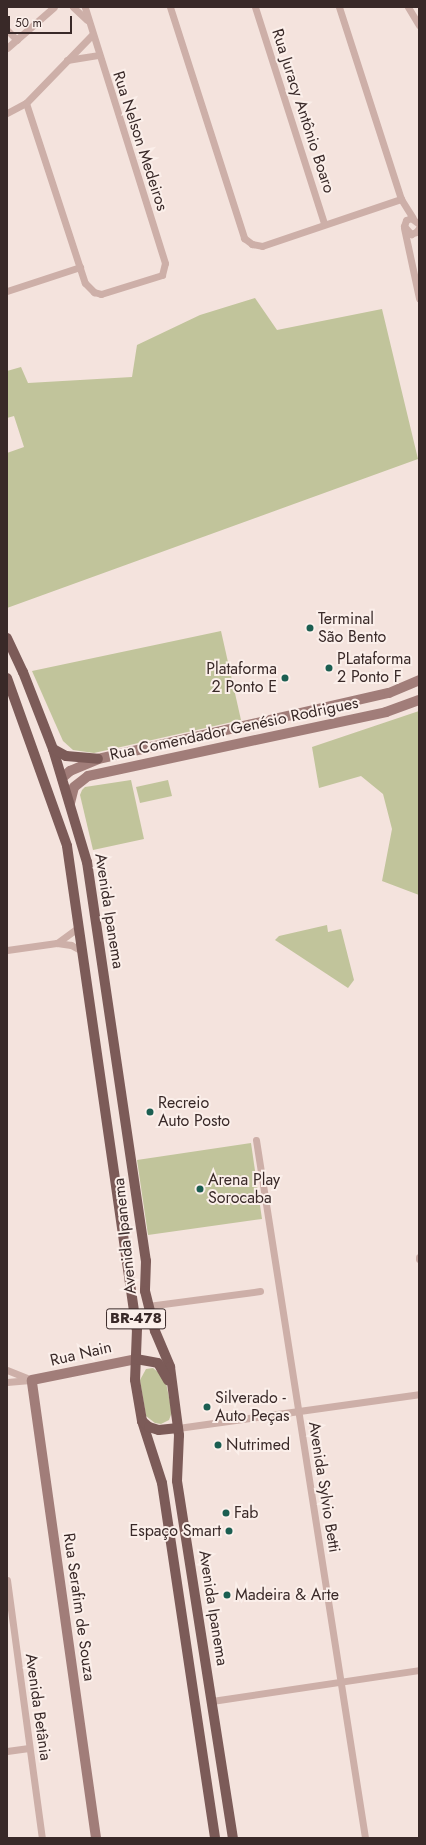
<!DOCTYPE html>
<meta charset="utf-8">
<style>
body{margin:0}
#map{position:relative;width:426px;height:1845px;overflow:hidden;background:#f4e3dd;font-family:Jost,sans-serif}
div>[style]{position:absolute}
.green>*{inset:0;background:#c1c49b}
.street>*{height:7px;margin:-3.5px;padding:0 3.5px;transform-origin:3.5px;border-radius:3.5px;background:#cdafa8}
.secondary>*{height:10px;margin:-5px;padding:0 5px;transform-origin:5px;border-radius:5px;background:#a17d79}
.primary>*{height:10px;margin:-5px;padding:0 5px;transform-origin:5px;border-radius:5px;background:#7c5b58}
.dots>*{width:11px;height:11px;translate:-50% -50%;box-sizing:border-box;border:2px solid #fbefea;border-radius:50%}
span{translate:-50% -50%;white-space:nowrap;text-align:center;line-height:1.15;-webkit-text-stroke:4px #fbefea;paint-order:stroke}
.shield-label span{padding:1px 3px;background:#fbefea;border:1px solid;border-radius:3px;-webkit-text-stroke-width:0}
.shield-label{font-size:15px;color:#392928;font-weight:700}
.street-label{font-size:16px;color:#392928}
.poi-label{font-size:16px;color:#392928}
.left{translate:0 -50%;text-align:left}
.right{translate:-100% -50%;text-align:right}
.frame{position:absolute;inset:0;border:8px solid #392928;pointer-events:none}
.scale{position:absolute;left:8px;top:16px;width:64px;height:18px;box-sizing:border-box;border:2px solid #392928;border-top:0;padding-left:5px;font-size:12px;line-height:14px;white-space:nowrap;color:#392928;-webkit-text-stroke:3px #fbefea;paint-order:stroke}
</style>
<div id="map">
<div class="green">
<div style="clip-path:polygon(255px 298px,277px 330px,382px 309px,418px 459px,7px 608px,7px 453px,24px 447px,14px 416px,7px 418px,7px 371px,21px 367px,28px 383px,132px 377px,137px 345px,200px 315px)"></div>
<div style="clip-path:polygon(221px 631px,241px 720px,94px 753px,73px 750px,63px 741px,32px 671px)"></div>
<div style="clip-path:polygon(419px 711px,419px 895px,382px 881px,392px 829px,383px 794px,361px 776px,319px 788px,312px 747px)"></div>
<div style="clip-path:polygon(131px 780px,144px 839px,93px 850px,80px 795px,82px 790px,85px 787px)"></div>
<div style="clip-path:polygon(168px 780px,172px 796px,140px 803px,136px 787px)"></div>
<div style="clip-path:polygon(327px 925px,328px 932px,341px 929px,354px 980px,348px 988px,275px 940px,279px 936px)"></div>
<div style="clip-path:polygon(251px 1143px,262px 1219px,148px 1235px,137px 1160px)"></div>
<div style="clip-path:polygon(153px 1368px,165px 1378px,172px 1412px,169px 1420px,161px 1424px,155px 1423px,146px 1416px,140px 1380px,146px 1369px)"></div>
</div>
<div class="street">
<div style="left:73px;top:7px;width:19px;rotate:43deg"></div>
<div style="left:170px;top:7px;width:243px;rotate:72.2deg"></div>
<div style="left:244px;top:238px;width:10px;rotate:37deg"></div>
<div style="left:252px;top:244px;width:10px;rotate:11deg"></div>
<div style="left:262px;top:246px;width:147px;rotate:-18.7deg"></div>
<div style="left:255px;top:7px;width:227px;rotate:72.3deg"></div>
<div style="left:339px;top:7px;width:202px;rotate:72.1deg"></div>
<div style="left:401px;top:199px;width:22px;rotate:58deg"></div>
<div style="left:408px;top:7px;width:21px;rotate:59deg"></div>
<div style="left:7px;top:30px;width:14px;rotate:45deg"></div>
<div style="left:7px;top:48px;width:62px;rotate:-41.1deg"></div>
<div style="left:67px;top:60px;width:31px;rotate:-9deg"></div>
<div style="left:26px;top:103px;width:189px;rotate:71.9deg"></div>
<div style="left:85px;top:283px;width:13px;rotate:45deg"></div>
<div style="left:94px;top:292px;width:7px;rotate:16deg"></div>
<div style="left:101px;top:294px;width:64px;rotate:-17.3deg"></div>
<div style="left:162px;top:275px;width:12px;rotate:-76deg"></div>
<div style="left:165px;top:263px;width:268px;rotate:-107.4deg"></div>
<div style="left:7px;top:113px;width:21px;rotate:-28deg"></div>
<div style="left:26px;top:103px;width:95px;rotate:-45.9deg"></div>
<div style="left:419px;top:224px;width:10px;rotate:-143deg"></div>
<div style="left:411px;top:218px;width:5px;rotate:158deg"></div>
<div style="left:406px;top:220px;width:6px;rotate:108deg"></div>
<div style="left:404px;top:226px;width:11px;rotate:49deg"></div>
<div style="left:411px;top:234px;width:5px;rotate:-22deg"></div>
<div style="left:416px;top:232px;width:5px;rotate:-53deg"></div>
<div style="left:404px;top:228px;width:72px;rotate:77.9deg"></div>
<div style="left:7px;top:291px;width:77px;rotate:-18.2deg"></div>
<div style="left:57px;top:943px;width:27px;rotate:-36deg"></div>
<div style="left:7px;top:950px;width:50px;rotate:-8deg"></div>
<div style="left:57px;top:943px;width:14px;rotate:8deg"></div>
<div style="left:71px;top:945px;width:13px;rotate:29deg"></div>
<div style="left:256px;top:1140px;width:706px;rotate:81.12deg"></div>
<div style="left:419px;top:1257px;width:2px;rotate:90deg"></div>
<div style="left:148px;top:1306px;width:113px;rotate:-7.6deg"></div>
<div style="left:7px;top:1370px;width:27px;rotate:22deg"></div>
<div style="left:7px;top:1382px;width:23px;rotate:-5deg"></div>
<div style="left:178px;top:1428px;width:243px;rotate:-8deg"></div>
<div style="left:7px;top:1580px;width:260px;rotate:82.3deg"></div>
<div style="left:212px;top:1701px;width:209px;rotate:-8.5deg"></div>
<div style="left:7px;top:1751px;width:22px;rotate:-8deg"></div>
</div>
<div class="secondary">
<div style="left:62px;top:778px;width:11px;rotate:-41deg"></div>
<div style="left:70px;top:771px;width:30px;rotate:-23deg"></div>
<div style="left:98px;top:759px;width:298px;rotate:-12.8deg"></div>
<div style="left:389px;top:693px;width:33px;rotate:-23deg"></div>
<div style="left:70px;top:803px;width:16px;rotate:-76deg"></div>
<div style="left:74px;top:787px;width:18px;rotate:-38deg"></div>
<div style="left:88px;top:776px;width:305px;rotate:-12.1deg"></div>
<div style="left:386px;top:712px;width:35px;rotate:-20deg"></div>
<div style="left:96px;top:1838px;width:462px;rotate:-98deg"></div>
<div style="left:32px;top:1380px;width:106px;rotate:-11.4deg"></div>
</div>
<div class="primary">
<div style="left:7px;top:638px;width:38px;rotate:65deg"></div>
<div style="left:23px;top:672px;width:83px;rotate:68.7deg"></div>
<div style="left:53px;top:749px;width:118px;rotate:73.3deg"></div>
<div style="left:87px;top:862px;width:403px;rotate:81.6deg"></div>
<div style="left:146px;top:1261px;width:30px;rotate:92deg"></div>
<div style="left:145px;top:1291px;width:41px;rotate:76deg"></div>
<div style="left:155px;top:1331px;width:39px;rotate:67deg"></div>
<div style="left:170px;top:1367px;width:69px;rotate:82.5deg"></div>
<div style="left:179px;top:1435px;width:46px;rotate:92.5deg"></div>
<div style="left:177px;top:1481px;width:361px;rotate:81.1deg"></div>
<div style="left:7px;top:678px;width:178px;rotate:70.3deg"></div>
<div style="left:67px;top:846px;width:488px;rotate:81.8deg"></div>
<div style="left:137px;top:1329px;width:51px;rotate:92.2deg"></div>
<div style="left:135px;top:1380px;width:42px;rotate:80.3deg"></div>
<div style="left:142px;top:1421px;width:65px;rotate:72.1deg"></div>
<div style="left:162px;top:1483px;width:359px;rotate:81.5deg"></div>
<div style="left:53px;top:749px;width:15px;rotate:28deg"></div>
<div style="left:66px;top:756px;width:32px;rotate:5deg"></div>
<div style="left:136px;top:1359px;width:22px;rotate:10deg"></div>
<div style="left:158px;top:1363px;width:20px;rotate:60deg"></div>
<div style="left:142px;top:1421px;width:9px;rotate:41deg"></div>
<div style="left:149px;top:1427px;width:10px;rotate:17deg"></div>
<div style="left:159px;top:1430px;width:19px;rotate:-6deg"></div>
</div>
<div class="dots">
<div style="left:310px;top:628px;background:#1b5e51"></div>
<div style="left:329px;top:668px;background:#1b5e51"></div>
<div style="left:285px;top:678px;background:#1b5e51"></div>
<div style="left:150px;top:1112px;background:#1b5e51"></div>
<div style="left:200px;top:1189px;background:#1b5e51"></div>
<div style="left:207px;top:1407px;background:#1b5e51"></div>
<div style="left:218px;top:1445px;background:#1b5e51"></div>
<div style="left:226px;top:1513px;background:#1b5e51"></div>
<div style="left:229px;top:1531px;background:#1b5e51"></div>
<div style="left:227px;top:1595px;background:#1b5e51"></div>
</div>
<div class="shield-label">
<span style="left:136px;top:1319px">BR-478</span>
</div>
<div class="street-label">
<span style="left:303px;top:111px;rotate:72deg">Rua Juracy Antônio Boaro</span>
<span style="left:140px;top:141px;rotate:72deg">Rua Nelson Medeiros</span>
<span style="left:234px;top:729px;rotate:-12deg">Rua Comendador Genésio Rodrigues</span>
<span style="left:109px;top:911px;rotate:81deg">Avenida Ipanema</span>
<span style="left:125px;top:1236px;rotate:-96deg">Avenida Ipanema</span>
<span style="left:81px;top:1354px;rotate:-13deg">Rua Nain</span>
<span style="left:324px;top:1487px;rotate:81deg">Avenida Sylvio Betti</span>
<span style="left:79px;top:1607px;rotate:82deg">Rua Serafim de Souza</span>
<span style="left:213px;top:1608px;rotate:81deg">Avenida Ipanema</span>
<span style="left:38px;top:1707px;rotate:82deg">Avenida Betânia</span>
</div>
<div class="poi-label">
<span class="left" style="left:318px;top:628px">Terminal<br>São Bento</span>
<span class="left" style="left:337px;top:668px">PLataforma<br>2 Ponto F</span>
<span class="right" style="left:277px;top:678px">Plataforma<br>2 Ponto E</span>
<span class="left" style="left:158px;top:1112px">Recreio<br>Auto Posto</span>
<span class="left" style="left:208px;top:1189px">Arena Play<br>Sorocaba</span>
<span class="left" style="left:215px;top:1407px">Silverado -<br>Auto Peças</span>
<span class="left" style="left:226px;top:1445px">Nutrimed</span>
<span class="left" style="left:234px;top:1513px">Fab</span>
<span class="right" style="left:221px;top:1531px">Espaço Smart</span>
<span class="left" style="left:235px;top:1595px">Madeira &amp; Arte</span>
</div>
<div class="frame"></div>
<div class="scale">50 m</div>
</div>
